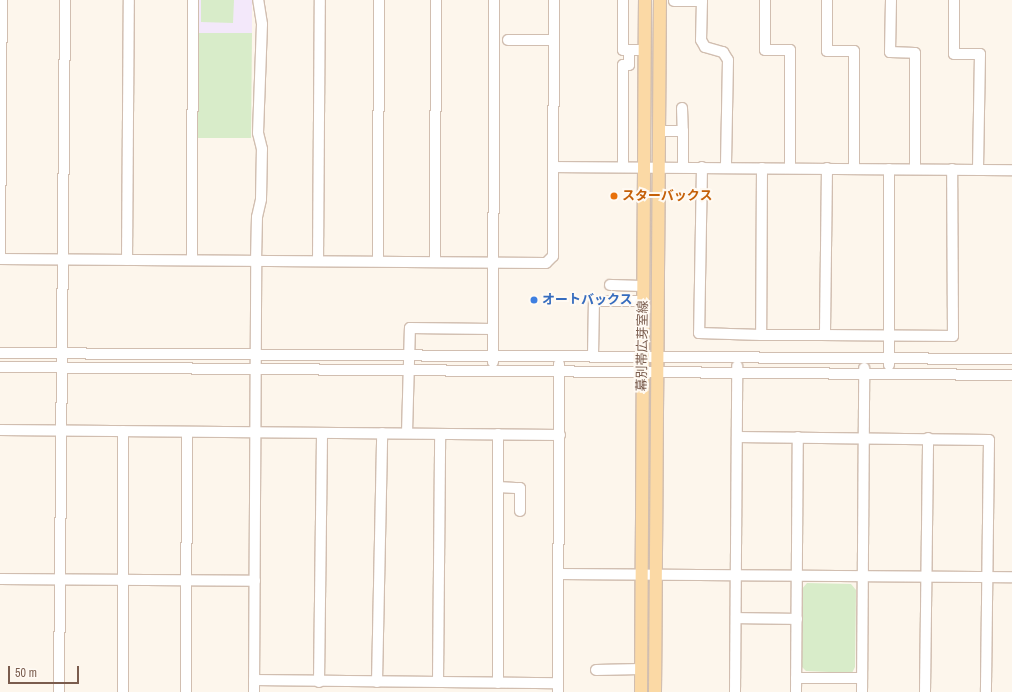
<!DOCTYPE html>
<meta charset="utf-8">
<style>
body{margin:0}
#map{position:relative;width:1012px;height:692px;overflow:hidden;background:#fdf6ec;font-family:"Archivo Narrow","Noto Sans JP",sans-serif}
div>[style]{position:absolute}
.education>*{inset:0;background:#f3e8fa}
.green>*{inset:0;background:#d8ecc9}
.roads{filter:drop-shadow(1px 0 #d1beb0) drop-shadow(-1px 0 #d1beb0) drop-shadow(0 1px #d1beb0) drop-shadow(0 -1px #d1beb0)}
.minor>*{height:10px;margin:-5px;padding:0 5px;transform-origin:5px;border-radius:5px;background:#fff}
.major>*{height:12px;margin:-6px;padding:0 6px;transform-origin:6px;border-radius:6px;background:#fbd9a5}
.dots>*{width:11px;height:11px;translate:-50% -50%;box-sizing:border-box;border:2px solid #fffaf3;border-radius:50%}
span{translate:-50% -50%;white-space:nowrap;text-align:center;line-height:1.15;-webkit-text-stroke:4px #fffaf3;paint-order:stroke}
.food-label{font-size:13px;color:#c56008;font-weight:700}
.left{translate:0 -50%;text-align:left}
.shop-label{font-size:13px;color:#366cbe;font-weight:700}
.street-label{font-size:13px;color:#7a5c4d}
.scale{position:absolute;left:8px;top:666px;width:71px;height:18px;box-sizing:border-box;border:2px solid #7a5c4d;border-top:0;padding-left:5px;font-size:12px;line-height:14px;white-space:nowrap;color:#7a5c4d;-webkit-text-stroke:3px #fffaf3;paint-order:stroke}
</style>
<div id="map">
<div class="education">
<div style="clip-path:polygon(197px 0,252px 0,252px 33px,197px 33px)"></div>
</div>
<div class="green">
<div style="clip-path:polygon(201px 0,234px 0,233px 23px,201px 22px)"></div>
<div style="clip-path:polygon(197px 33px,252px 33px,251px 138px,196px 138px)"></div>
<div style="clip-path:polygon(807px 583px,851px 584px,856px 590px,855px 667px,852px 673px,806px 671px,801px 666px,801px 590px)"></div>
</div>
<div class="roads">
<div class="minor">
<div style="left:623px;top:0;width:50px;rotate:90deg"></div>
<div style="left:623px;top:50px;width:22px"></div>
<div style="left:702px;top:0;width:40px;rotate:91.4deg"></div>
<div style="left:701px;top:40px;width:8px;rotate:60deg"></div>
<div style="left:705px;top:47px;width:19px;rotate:16deg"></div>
<div style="left:723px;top:52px;width:9px;rotate:58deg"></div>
<div style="left:728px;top:60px;width:107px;rotate:91.1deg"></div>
<div style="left:765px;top:0;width:50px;rotate:90deg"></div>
<div style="left:765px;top:50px;width:25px"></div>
<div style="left:790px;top:50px;width:118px;rotate:90deg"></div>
<div style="left:827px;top:0;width:51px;rotate:90deg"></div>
<div style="left:827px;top:51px;width:27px"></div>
<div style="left:854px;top:51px;width:118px;rotate:90deg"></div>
<div style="left:891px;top:0;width:52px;rotate:91.1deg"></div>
<div style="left:890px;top:52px;width:25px;rotate:2deg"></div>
<div style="left:915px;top:53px;width:116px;rotate:90deg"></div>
<div style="left:954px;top:0;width:54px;rotate:90deg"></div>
<div style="left:954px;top:54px;width:26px"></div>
<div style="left:980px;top:54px;width:116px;rotate:91deg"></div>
<div style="left:674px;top:1px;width:28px"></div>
<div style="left:508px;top:40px;width:46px"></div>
<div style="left:682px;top:108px;width:23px;rotate:88deg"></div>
<div style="left:659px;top:131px;width:24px"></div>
<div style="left:683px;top:131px;width:36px;rotate:90deg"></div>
<div style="left:623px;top:166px;width:101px;rotate:-90deg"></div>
<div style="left:623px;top:65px;width:6px"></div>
<div style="left:629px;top:65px;width:15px;rotate:-90deg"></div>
<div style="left:553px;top:167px;width:459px;rotate:0.4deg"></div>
<div style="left:702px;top:167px;width:166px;rotate:91deg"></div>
<div style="left:699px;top:333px;width:62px;rotate:1.8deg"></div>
<div style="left:762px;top:168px;width:167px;rotate:90.3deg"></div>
<div style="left:761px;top:335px;width:64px"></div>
<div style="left:827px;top:168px;width:167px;rotate:90.7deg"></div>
<div style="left:825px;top:335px;width:128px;rotate:0.4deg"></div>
<div style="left:953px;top:336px;width:167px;rotate:-90.3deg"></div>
<div style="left:0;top:259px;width:546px;rotate:0.42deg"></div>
<div style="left:546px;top:263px;width:10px;rotate:-45deg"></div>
<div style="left:553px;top:256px;width:256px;rotate:-89.8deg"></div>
<div style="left:0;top:259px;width:259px;rotate:-89.6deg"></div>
<div style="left:127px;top:260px;width:260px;rotate:-89.6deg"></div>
<div style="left:192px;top:260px;width:260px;rotate:-89.8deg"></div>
<div style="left:318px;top:261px;width:261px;rotate:-89.6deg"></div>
<div style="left:378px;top:261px;width:261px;rotate:-89.8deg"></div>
<div style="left:435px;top:262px;width:262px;rotate:-89.8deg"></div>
<div style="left:610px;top:285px;width:34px;rotate:2deg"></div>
<div style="left:0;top:353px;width:1012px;rotate:0.34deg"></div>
<div style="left:593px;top:356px;width:55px;rotate:-89deg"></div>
<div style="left:594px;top:301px;width:49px"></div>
<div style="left:493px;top:362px;width:362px;rotate:-89.8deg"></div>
<div style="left:889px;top:365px;width:196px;rotate:-90deg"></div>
<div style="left:0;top:367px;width:1012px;rotate:0.45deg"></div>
<div style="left:0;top:430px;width:560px;rotate:0.51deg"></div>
<div style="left:123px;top:431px;width:261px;rotate:90deg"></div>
<div style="left:407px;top:433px;width:105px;rotate:-88.4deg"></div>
<div style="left:410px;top:328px;width:83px;rotate:0.7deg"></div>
<div style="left:498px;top:434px;width:249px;rotate:90deg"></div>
<div style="left:737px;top:437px;width:252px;rotate:0.7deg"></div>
<div style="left:989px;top:440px;width:252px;rotate:90.7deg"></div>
<div style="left:498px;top:487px;width:22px;rotate:3deg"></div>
<div style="left:520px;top:488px;width:23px;rotate:90deg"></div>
<div style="left:559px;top:574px;width:453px;rotate:0.4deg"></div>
<div style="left:0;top:579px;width:255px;rotate:0.4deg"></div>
<div style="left:736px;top:618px;width:61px;rotate:0.9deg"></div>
<div style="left:596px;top:670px;width:45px;rotate:-1.3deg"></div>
<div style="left:796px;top:678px;width:66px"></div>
<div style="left:254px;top:680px;width:304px;rotate:0.6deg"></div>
<div style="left:319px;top:682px;width:249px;rotate:-89.3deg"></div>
<div style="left:377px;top:682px;width:249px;rotate:-88.8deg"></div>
<div style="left:438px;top:682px;width:248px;rotate:-89.5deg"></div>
<div style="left:59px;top:692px;width:692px;rotate:-89.5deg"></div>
<div style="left:186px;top:692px;width:260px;rotate:-89.8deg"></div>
<div style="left:254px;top:692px;width:431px;rotate:-89.7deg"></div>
<div style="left:256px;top:261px;width:44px;rotate:-88.7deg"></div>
<div style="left:257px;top:217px;width:18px;rotate:-77deg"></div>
<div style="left:261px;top:199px;width:50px;rotate:-88.9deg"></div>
<div style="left:262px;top:149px;width:16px;rotate:-104deg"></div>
<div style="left:258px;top:133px;width:109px;rotate:-87.9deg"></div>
<div style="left:262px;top:24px;width:24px;rotate:-99deg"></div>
<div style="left:558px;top:692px;width:328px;rotate:-89.8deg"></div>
<div style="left:735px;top:692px;width:326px;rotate:-89.6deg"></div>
<div style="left:796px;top:692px;width:255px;rotate:-89.6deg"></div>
<div style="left:862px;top:692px;width:324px;rotate:-89.6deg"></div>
<div style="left:925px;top:692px;width:254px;rotate:-89.3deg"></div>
</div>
<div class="major">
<div style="left:641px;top:692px;width:692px;rotate:-89.67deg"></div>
<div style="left:655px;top:692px;width:692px;rotate:-89.59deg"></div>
</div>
</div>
<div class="dots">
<div style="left:614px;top:196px;background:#e8710a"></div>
<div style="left:534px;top:300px;background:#3f7fe0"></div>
</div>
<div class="food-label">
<span class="left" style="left:622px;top:196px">スターバックス</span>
</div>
<div class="shop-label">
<span class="left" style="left:542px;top:300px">オートバックス</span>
</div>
<div class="street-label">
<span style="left:643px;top:346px;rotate:-89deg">幕別帯広芽室線</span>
</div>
<div class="scale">50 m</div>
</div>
